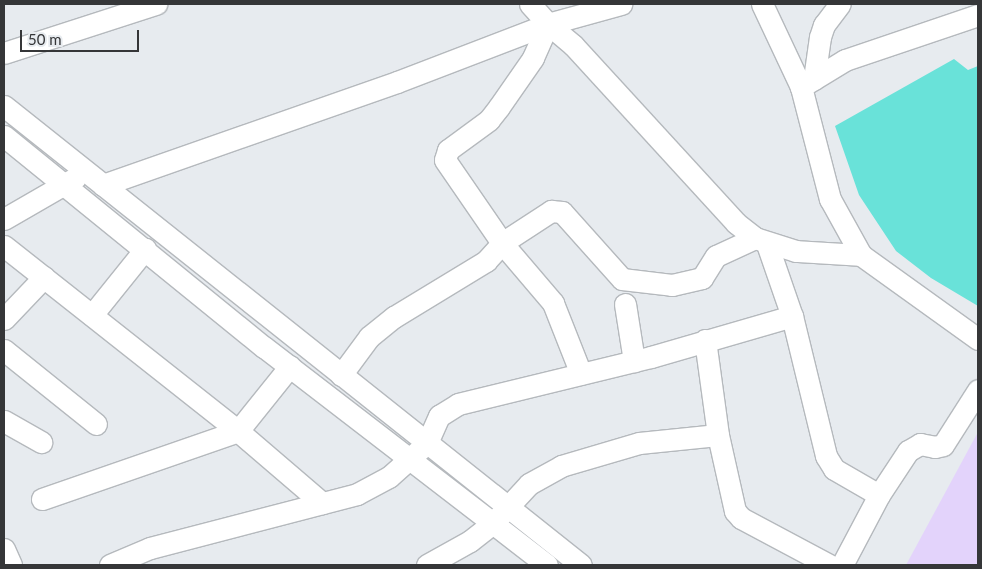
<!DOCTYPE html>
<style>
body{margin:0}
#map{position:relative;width:982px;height:569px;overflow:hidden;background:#e7ebef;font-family:Lato,sans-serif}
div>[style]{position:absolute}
.green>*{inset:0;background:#e3d3fb}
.water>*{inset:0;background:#69e2d9}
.roads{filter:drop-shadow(1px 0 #b5b9bd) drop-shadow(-1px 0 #b5b9bd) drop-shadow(0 1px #b5b9bd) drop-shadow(0 -1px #b5b9bd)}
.minor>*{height:21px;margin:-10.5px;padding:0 10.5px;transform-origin:10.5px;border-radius:10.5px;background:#fff}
span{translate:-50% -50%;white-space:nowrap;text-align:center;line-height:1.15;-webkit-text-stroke:4.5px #e7ebef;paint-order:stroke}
.frame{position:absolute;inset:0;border:5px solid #353638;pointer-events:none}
.scale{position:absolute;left:20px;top:30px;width:119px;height:22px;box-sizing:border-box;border:2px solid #353638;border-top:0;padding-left:6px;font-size:15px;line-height:18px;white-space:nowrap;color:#353638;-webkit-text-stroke:4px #e7ebef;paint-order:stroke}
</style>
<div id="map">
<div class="green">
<div style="clip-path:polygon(978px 432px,978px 565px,906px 565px)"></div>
</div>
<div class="water">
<div style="clip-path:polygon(954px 59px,968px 70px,978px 66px,978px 306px,931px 278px,896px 251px,859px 195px,835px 126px)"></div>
</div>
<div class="roads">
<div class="minor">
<div style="left:530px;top:4px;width:27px;rotate:48deg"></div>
<div style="left:548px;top:24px;width:33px;rotate:40deg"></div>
<div style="left:573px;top:45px;width:241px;rotate:47.5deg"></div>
<div style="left:736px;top:223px;width:24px;rotate:38deg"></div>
<div style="left:755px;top:238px;width:43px;rotate:17.6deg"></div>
<div style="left:796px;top:251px;width:65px;rotate:3.5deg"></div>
<div style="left:762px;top:4px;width:92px;rotate:64.8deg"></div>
<div style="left:978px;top:15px;width:140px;rotate:161.3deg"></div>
<div style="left:845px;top:60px;width:52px;rotate:148.5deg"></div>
<div style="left:801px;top:87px;width:116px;rotate:75.5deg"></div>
<div style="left:830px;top:199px;width:64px;rotate:61deg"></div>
<div style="left:861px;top:255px;width:144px;rotate:35.7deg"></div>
<div style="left:548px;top:24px;width:37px;rotate:114deg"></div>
<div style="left:533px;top:58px;width:60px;rotate:124.8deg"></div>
<div style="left:499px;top:107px;width:16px;rotate:128deg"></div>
<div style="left:489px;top:120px;width:51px;rotate:143.8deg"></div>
<div style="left:448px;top:150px;width:10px;rotate:107deg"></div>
<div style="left:445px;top:160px;width:101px;rotate:55.5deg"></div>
<div style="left:502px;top:243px;width:79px;rotate:49.6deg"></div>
<div style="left:553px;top:303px;width:76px;rotate:68.5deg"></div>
<div style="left:4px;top:53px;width:160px;rotate:-17.9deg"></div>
<div style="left:814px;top:79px;width:42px;rotate:-81.9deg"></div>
<div style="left:820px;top:37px;width:13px;rotate:-72deg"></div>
<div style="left:824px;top:25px;width:26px;rotate:-53deg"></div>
<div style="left:4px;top:106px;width:737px;rotate:38.5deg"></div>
<div style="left:4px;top:136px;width:335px;rotate:39.1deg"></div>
<div style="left:264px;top:347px;width:357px;rotate:37.6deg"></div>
<div style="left:103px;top:185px;width:312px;rotate:-19.3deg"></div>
<div style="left:397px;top:82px;width:162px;rotate:-21deg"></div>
<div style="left:548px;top:24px;width:76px;rotate:-15.3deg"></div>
<div style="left:4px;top:219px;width:82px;rotate:-30deg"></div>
<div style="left:767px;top:244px;width:76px;rotate:70.9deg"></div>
<div style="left:792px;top:316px;width:144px;rotate:76.3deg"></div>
<div style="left:826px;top:456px;width:15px;rotate:58deg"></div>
<div style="left:834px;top:469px;width:52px;rotate:30deg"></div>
<div style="left:4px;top:246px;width:298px;rotate:38.3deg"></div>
<div style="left:238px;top:431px;width:111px;rotate:40.6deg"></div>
<div style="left:625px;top:304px;width:58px;rotate:81deg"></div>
<div style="left:92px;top:315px;width:85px;rotate:-51.2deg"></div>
<div style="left:4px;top:319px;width:58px;rotate:-46.4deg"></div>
<div style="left:705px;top:340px;width:96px;rotate:82.2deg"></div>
<div style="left:718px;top:435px;width:78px;rotate:77.4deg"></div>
<div style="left:735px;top:511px;width:9px;rotate:49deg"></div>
<div style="left:741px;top:518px;width:100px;rotate:28.1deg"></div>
<div style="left:4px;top:350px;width:118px;rotate:38.8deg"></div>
<div style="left:341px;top:375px;width:47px;rotate:-53.6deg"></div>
<div style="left:369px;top:337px;width:32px;rotate:-39deg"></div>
<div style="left:394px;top:317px;width:108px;rotate:-31.3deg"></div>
<div style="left:486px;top:261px;width:24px;rotate:-48deg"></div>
<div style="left:502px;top:243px;width:59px;rotate:-33.1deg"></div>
<div style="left:551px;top:211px;width:11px;rotate:5deg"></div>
<div style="left:562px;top:212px;width:90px;rotate:48.2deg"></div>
<div style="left:622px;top:279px;width:50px;rotate:6.8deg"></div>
<div style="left:672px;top:285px;width:31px;rotate:-13deg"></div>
<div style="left:702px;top:278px;width:26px;rotate:-58deg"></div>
<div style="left:716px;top:256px;width:43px;rotate:-24.8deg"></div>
<div style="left:4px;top:421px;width:43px;rotate:29.6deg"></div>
<div style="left:42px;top:499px;width:207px;rotate:-19.1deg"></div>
<div style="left:238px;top:431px;width:83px;rotate:-51.3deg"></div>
<div style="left:4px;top:549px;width:17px;rotate:66deg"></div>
<div style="left:110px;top:565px;width:43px;rotate:-23deg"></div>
<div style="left:150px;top:548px;width:214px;rotate:-14.6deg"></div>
<div style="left:357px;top:494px;width:36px;rotate:-28deg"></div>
<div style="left:389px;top:477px;width:51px;rotate:-41.8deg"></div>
<div style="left:427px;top:443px;width:30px;rotate:-66deg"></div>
<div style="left:439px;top:416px;width:22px;rotate:-32deg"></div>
<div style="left:458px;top:404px;width:199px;rotate:-13.7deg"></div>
<div style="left:651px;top:357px;width:147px;rotate:-16.2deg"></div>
<div style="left:427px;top:565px;width:49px;rotate:-29.2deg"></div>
<div style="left:470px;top:541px;width:29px;rotate:-38deg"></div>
<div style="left:493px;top:523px;width:53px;rotate:-47.3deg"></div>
<div style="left:529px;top:484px;width:37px;rotate:-29deg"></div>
<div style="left:561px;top:466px;width:81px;rotate:-16.4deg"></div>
<div style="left:639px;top:443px;width:79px;rotate:-5.8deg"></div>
<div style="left:842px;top:565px;width:79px;rotate:-62.1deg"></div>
<div style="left:879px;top:495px;width:53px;rotate:-56.6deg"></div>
<div style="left:908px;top:451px;width:14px;rotate:-30deg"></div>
<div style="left:920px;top:444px;width:15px;rotate:11deg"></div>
<div style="left:935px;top:447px;width:8px;rotate:-14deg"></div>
<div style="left:943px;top:445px;width:65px;rotate:-57.5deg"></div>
</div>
</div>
<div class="frame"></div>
<div class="scale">50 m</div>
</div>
